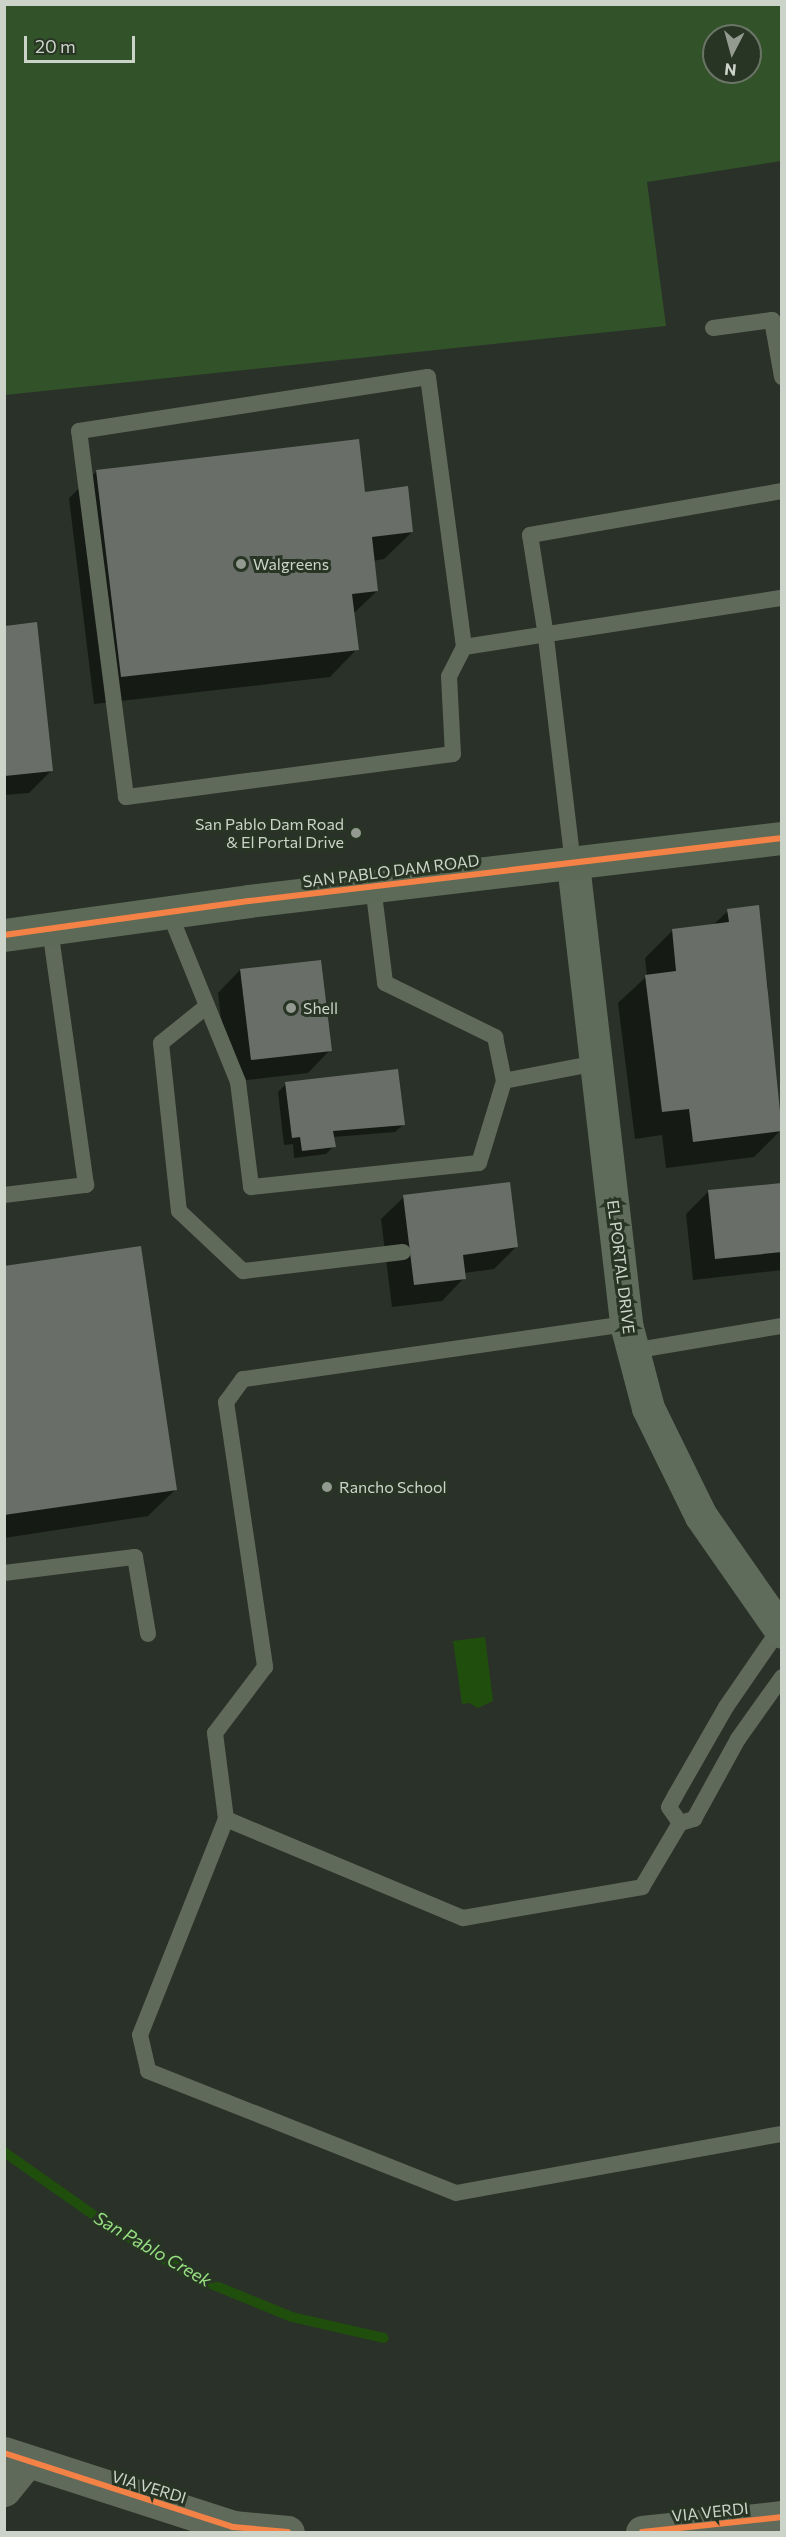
<!DOCTYPE html>
<style>
body{margin:0}
#map{position:relative;width:786px;height:2537px;overflow:hidden;background:#2a3128;font-family:Commissioner,sans-serif}
div>[style]{position:absolute}
.green>*{inset:0;background:#325229}
.water>*{inset:0;background:#204f0d}
.shadow>*{inset:0;background:#0007}
.stream>*{height:10px;margin:-5px;padding:0 5px;transform-origin:5px;border-radius:5px;background:#204f0d}
.building>*{inset:0;background:#696f68}
.service>*{height:16px;margin:-8px;padding:0 8px;transform-origin:8px;border-radius:8px;background:#5f6a5b}
.minor>*{height:33px;margin:-16.5px;padding:0 16.5px;transform-origin:16.5px;border-radius:16.5px;background:#5f6a5b}
.secondary>*{height:33px;margin:-16.5px;padding:0 16.5px;transform-origin:16.5px;border-radius:16.5px;background:#606c5b}
.primary>*{height:33px;margin:-16.5px;padding:0 16.5px;transform-origin:16.5px;border-radius:16.5px;background:#5d6a58}
.cycleway>*{height:6px;margin:-3px;padding:0 3px;transform-origin:3px;border-radius:3px;background:#f48246}
.dots>*{width:16px;height:16px;translate:-50% -50%;box-sizing:border-box;border:3px solid #283524;border-radius:50%}
span{translate:-50% -50%;white-space:nowrap;text-align:center;line-height:1.15;-webkit-text-stroke:6px #283524;paint-order:stroke}
.poi-label{font-size:16px;color:#ccd4ca}
.left{translate:0 -50%;text-align:left}
.right{translate:-100% -50%;text-align:right}
.street-label{font-size:16px;color:#ccd4ca}
.water-label{font-size:18px;color:#97df82;font-style:italic}
.frame{position:absolute;inset:0;border:6px solid #ccd4ca;pointer-events:none}
.north{position:absolute;left:702px;top:24px;width:60px;height:60px;box-sizing:border-box;background:#283524;border:2px solid #6a7566;border-radius:50%;rotate:186deg;font-size:16px;font-weight:700;line-height:24px;text-align:center;color:#ccd4ca}
.north::after{content:'';display:block;margin:auto;width:21px;height:27px;background:#939b91;clip-path:polygon(50% 0,100% 100%,50% 72%,0 100%)}
.scale{position:absolute;left:24px;top:36px;width:111px;height:27px;box-sizing:border-box;border:3px solid #ccd4ca;border-top:0;padding-left:8px;font-size:18px;line-height:21px;white-space:nowrap;color:#ccd4ca;-webkit-text-stroke:4px #283524;paint-order:stroke}
</style>
<div id="map">
<div class="green">
<div style="clip-path:polygon(evenodd,4px 5px,781px 5px,781px 161px,647px 182px,666px 326px,5px 395px,4px 5px,714px 36px,750px 36px,750px 72px,714px 72px,714px 36px)"></div>
</div>
<div class="water">
<div style="clip-path:polygon(485px 1637px,493px 1701px,478px 1708px,469px 1703px,462px 1704px,453px 1641px)"></div>
</div>
<div class="shadow">
<div style="clip-path:polygon(97px 471px,412px 532px,384px 559px,373px 561px,377px 591px,353px 614px,357px 649px,330px 677px,94px 704px,69px 498px)"></div>
<div style="clip-path:polygon(36px 624px,52px 770px,29px 793px,4px 795px,4px 628px)"></div>
<div style="clip-path:polygon(758px 907px,768px 989px,764px 993px,781px 1130px,754px 1157px,666px 1168px,662px 1135px,635px 1139px,618px 1003px,647px 976px,645px 958px,673px 930px,713px 925px,728px 911px)"></div>
<div style="clip-path:polygon(240px 970px,330px 1050px,308px 1073px,229px 1082px,218px 993px)"></div>
<div style="clip-path:polygon(286px 1084px,403px 1125px,395px 1132px,333px 1137px,334px 1146px,326px 1154px,294px 1158px,293px 1144px,284px 1145px,278px 1092px)"></div>
<div style="clip-path:polygon(782px 1185px,782px 1270px,693px 1280px,686px 1214px,708px 1192px)"></div>
<div style="clip-path:polygon(404px 1197px,516px 1247px,494px 1269px,464px 1273px,464px 1278px,442px 1301px,392px 1307px,381px 1219px)"></div>
<div style="clip-path:polygon(4px 1268px,176px 1489px,148px 1516px,4px 1538px)"></div>
</div>
<div class="stream">
<div style="left:4px;top:2152px;width:123px;rotate:35.1deg"></div>
<div style="left:105px;top:2223px;width:104px;rotate:31.2deg"></div>
<div style="left:194px;top:2277px;width:106px;rotate:22.2deg"></div>
<div style="left:292px;top:2317px;width:94px;rotate:12.9deg"></div>
</div>
<div class="building">
<div style="clip-path:polygon(359px 439px,365px 492px,408px 486px,413px 532px,372px 537px,378px 591px,352px 594px,359px 650px,121px 677px,96px 470px)"></div>
<div style="clip-path:polygon(37px 622px,53px 771px,5px 776px,5px 626px)"></div>
<div style="clip-path:polygon(759px 905px,782px 1131px,693px 1142px,689px 1109px,662px 1112px,645px 975px,676px 971px,672px 929px,729px 922px,727px 909px)"></div>
<div style="clip-path:polygon(321px 960px,332px 1051px,251px 1060px,240px 969px)"></div>
<div style="clip-path:polygon(398px 1069px,405px 1125px,333px 1131px,336px 1147px,302px 1151px,300px 1137px,292px 1138px,285px 1082px)"></div>
<div style="clip-path:polygon(510px 1182px,518px 1247px,463px 1255px,466px 1279px,414px 1285px,403px 1195px)"></div>
<div style="clip-path:polygon(782px 1183px,782px 1252px,715px 1259px,708px 1190px)"></div>
<div style="clip-path:polygon(141px 1246px,177px 1490px,4px 1515px,4px 1266px)"></div>
</div>
<div class="service">
<div style="left:713px;top:328px;width:60px;rotate:-7.7deg"></div>
<div style="left:772px;top:320px;width:58px;rotate:80deg"></div>
<div style="left:464px;top:647px;width:33px;rotate:117deg"></div>
<div style="left:449px;top:676px;width:78px;rotate:87.1deg"></div>
<div style="left:453px;top:754px;width:330px;rotate:172.5deg"></div>
<div style="left:126px;top:797px;width:369px;rotate:-97.3deg"></div>
<div style="left:79px;top:431px;width:353px;rotate:-8.8deg"></div>
<div style="left:428px;top:377px;width:272px;rotate:82.4deg"></div>
<div style="left:464px;top:647px;width:322px;rotate:-8.8deg"></div>
<div style="left:573px;top:864px;width:230px;rotate:-96.8deg"></div>
<div style="left:546px;top:636px;width:102px;rotate:-99deg"></div>
<div style="left:530px;top:535px;width:256px;rotate:-9.9deg"></div>
<div style="left:373px;top:886px;width:98px;rotate:82.9deg"></div>
<div style="left:385px;top:983px;width:123px;rotate:26.1deg"></div>
<div style="left:495px;top:1037px;width:45px;rotate:78.4deg"></div>
<div style="left:504px;top:1081px;width:95px;rotate:-11deg"></div>
<div style="left:169px;top:912px;width:183px;rotate:67.9deg"></div>
<div style="left:238px;top:1082px;width:106px;rotate:82.9deg"></div>
<div style="left:251px;top:1187px;width:229px;rotate:-6deg"></div>
<div style="left:479px;top:1163px;width:86px;rotate:-73deg"></div>
<div style="left:207px;top:1006px;width:59px;rotate:141.2deg"></div>
<div style="left:161px;top:1043px;width:169px;rotate:83.9deg"></div>
<div style="left:179px;top:1211px;width:88px;rotate:43.2deg"></div>
<div style="left:243px;top:1271px;width:161px;rotate:-6.8deg"></div>
<div style="left:4px;top:1195px;width:83px;rotate:-7deg"></div>
<div style="left:86px;top:1185px;width:260px;rotate:-98deg"></div>
<div style="left:626px;top:1324px;width:387px;rotate:171.8deg"></div>
<div style="left:243px;top:1379px;width:29px;rotate:126deg"></div>
<div style="left:226px;top:1402px;width:268px;rotate:81.6deg"></div>
<div style="left:265px;top:1667px;width:83px;rotate:127.1deg"></div>
<div style="left:215px;top:1733px;width:87px;rotate:82.7deg"></div>
<div style="left:226px;top:1819px;width:257px;rotate:22.7deg"></div>
<div style="left:463px;top:1918px;width:182px;rotate:-9.8deg"></div>
<div style="left:642px;top:1887px;width:74px;rotate:-59.3deg"></div>
<div style="left:680px;top:1823px;width:15px;rotate:-16deg"></div>
<div style="left:694px;top:1819px;width:91px;rotate:-61.2deg"></div>
<div style="left:738px;top:1739px;width:76px;rotate:-54.6deg"></div>
<div style="left:632px;top:1351px;width:152px;rotate:-9.5deg"></div>
<div style="left:4px;top:1573px;width:132px;rotate:-7deg"></div>
<div style="left:135px;top:1557px;width:78px;rotate:80.4deg"></div>
<div style="left:226px;top:1819px;width:232px;rotate:111.7deg"></div>
<div style="left:140px;top:2035px;width:37px;rotate:77deg"></div>
<div style="left:148px;top:2071px;width:331px;rotate:21.6deg"></div>
<div style="left:456px;top:2193px;width:331px;rotate:-10.3deg"></div>
<div style="left:680px;top:1823px;width:19px;rotate:-125deg"></div>
<div style="left:669px;top:1807px;width:13px;rotate:-61deg"></div>
<div style="left:675px;top:1796px;width:103px;rotate:-60.2deg"></div>
<div style="left:726px;top:1707px;width:93px;rotate:-55.5deg"></div>
</div>
<div class="minor">
<div style="left:4px;top:2453px;width:241px;rotate:17.9deg"></div>
<div style="left:233px;top:2527px;width:55px;rotate:5.2deg"></div>
<div style="left:4px;top:2490px;width:36px;rotate:-51deg"></div>
<div style="left:642px;top:2532px;width:141px;rotate:-6.1deg"></div>
</div>
<div class="secondary">
<div style="left:573px;top:864px;width:463px;rotate:83.4deg"></div>
<div style="left:626px;top:1324px;width:87px;rotate:75.3deg"></div>
<div style="left:648px;top:1408px;width:120px;rotate:63.9deg"></div>
<div style="left:701px;top:1516px;width:141px;rotate:55.1deg"></div>
</div>
<div class="primary">
<div style="left:4px;top:935px;width:247px;rotate:-7.9deg"></div>
<div style="left:249px;top:901px;width:537px;rotate:-6.74deg"></div>
</div>
<div class="cycleway">
<div style="left:4px;top:935px;width:247px;rotate:-7.9deg"></div>
<div style="left:249px;top:901px;width:537px;rotate:-6.74deg"></div>
<div style="left:4px;top:2453px;width:241px;rotate:17.9deg"></div>
<div style="left:233px;top:2527px;width:55px;rotate:5.2deg"></div>
<div style="left:642px;top:2532px;width:141px;rotate:-6.1deg"></div>
</div>
<div class="dots">
<div style="left:241px;top:564px;background:#939b91"></div>
<div style="left:356px;top:833px;background:#939b91"></div>
<div style="left:291px;top:1008px;background:#939b91"></div>
<div style="left:327px;top:1487px;background:#939b91"></div>
</div>
<div class="poi-label">
<span class="left" style="left:253px;top:564px">Walgreens</span>
<span class="right" style="left:344px;top:833px">San Pablo Dam Road<br>&amp; El Portal Drive</span>
<span class="left" style="left:303px;top:1008px">Shell</span>
<span class="left" style="left:339px;top:1487px">Rancho School</span>
</div>
<div class="street-label">
<span style="left:391px;top:871px;rotate:-7deg">SAN PABLO DAM ROAD</span>
<span style="left:621px;top:1267px;rotate:83deg">EL PORTAL DRIVE</span>
<span style="left:149px;top:2487px;rotate:17deg">VIA VERDI</span>
<span style="left:710px;top:2512px;rotate:-6deg">VIA VERDI</span>
</div>
<div class="water-label">
<span style="left:153px;top:2249px;rotate:30deg">San Pablo Creek</span>
</div>
<div class="frame"></div>
<div class="north">N</div>
<div class="scale">20 m</div>
</div>
